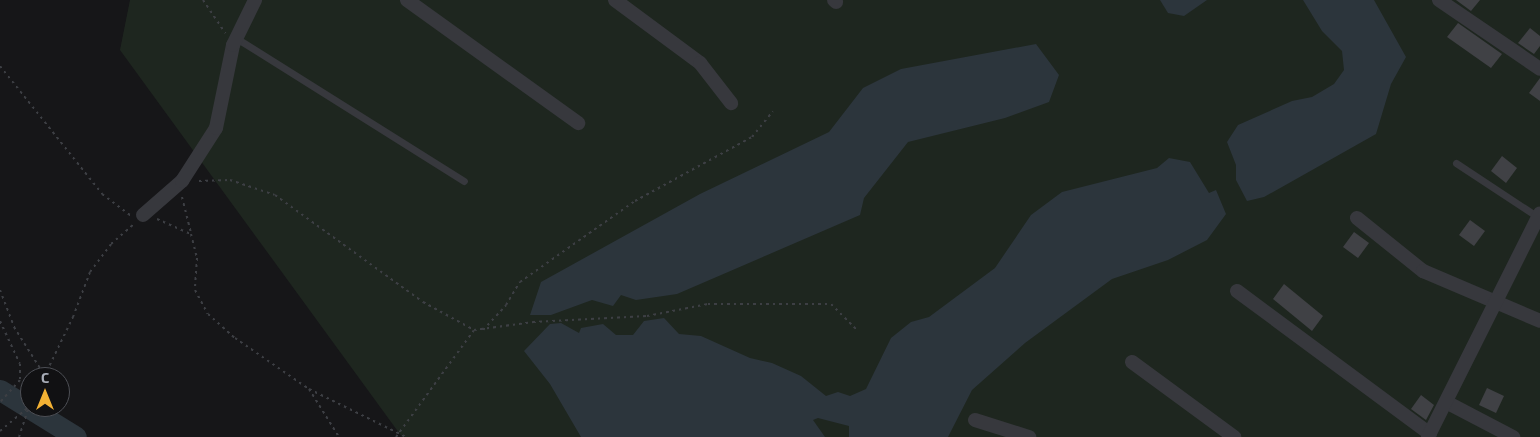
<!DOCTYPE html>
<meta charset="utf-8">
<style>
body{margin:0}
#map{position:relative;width:1540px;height:437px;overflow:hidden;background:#161618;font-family:"Exo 2",sans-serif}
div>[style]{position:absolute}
.green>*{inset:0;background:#1e261f}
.water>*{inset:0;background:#2c353c}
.river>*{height:21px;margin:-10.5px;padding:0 10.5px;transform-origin:10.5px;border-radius:10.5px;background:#2c353c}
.building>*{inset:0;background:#404145}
.path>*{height:2px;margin-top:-1px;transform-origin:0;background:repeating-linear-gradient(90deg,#3d3f44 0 2.5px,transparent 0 6.5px)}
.service>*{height:7px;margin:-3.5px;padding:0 3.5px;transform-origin:3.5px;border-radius:3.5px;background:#37383d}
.minor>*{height:14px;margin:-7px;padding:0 7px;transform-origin:7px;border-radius:7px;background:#37383d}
span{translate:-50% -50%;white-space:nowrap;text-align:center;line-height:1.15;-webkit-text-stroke:4px #111113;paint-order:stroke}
.north{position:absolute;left:20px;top:367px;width:50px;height:50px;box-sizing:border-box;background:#111113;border:1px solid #4d4f55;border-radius:50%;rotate:0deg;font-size:14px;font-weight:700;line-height:20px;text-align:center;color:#a8adb8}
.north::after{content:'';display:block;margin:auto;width:18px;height:22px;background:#f2b134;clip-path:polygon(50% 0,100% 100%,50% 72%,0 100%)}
</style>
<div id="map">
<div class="green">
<div style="clip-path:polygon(130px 0,1540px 0,1540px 437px,402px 437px,120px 50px)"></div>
</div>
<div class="water">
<div style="clip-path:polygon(1160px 0,1207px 0,1184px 16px,1168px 13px)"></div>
<div style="clip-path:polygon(1303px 0,1374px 0,1406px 57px,1391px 84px,1376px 134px,1264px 197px,1247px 201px,1236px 180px,1236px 165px,1227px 142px,1238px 125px,1292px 101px,1312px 97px,1334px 84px,1344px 70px,1342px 51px,1322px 31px)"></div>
<div style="clip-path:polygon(1036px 44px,1059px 75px,1049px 102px,1005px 118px,908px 142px,864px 198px,860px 215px,677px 294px,636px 300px,621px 295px,613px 306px,592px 300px,551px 315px,530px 315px,541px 282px,700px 194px,829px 132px,863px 88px,901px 69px)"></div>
<div style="clip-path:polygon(1169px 158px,1190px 162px,1209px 193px,1216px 190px,1226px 214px,1207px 240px,1168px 260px,1112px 279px,1025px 343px,972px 390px,948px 437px,849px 437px,849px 426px,818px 418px,813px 420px,825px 437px,581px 437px,550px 384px,524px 351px,550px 324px,561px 323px,579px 333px,581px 328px,603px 324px,616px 335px,633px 335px,644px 321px,664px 318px,679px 334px,701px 336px,750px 358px,772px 363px,801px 376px,826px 396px,838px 392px,850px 396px,866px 389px,891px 338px,911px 322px,929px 317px,995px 268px,1031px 215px,1062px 192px,1157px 168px)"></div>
</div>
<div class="river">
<div style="left:0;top:390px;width:89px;rotate:31.7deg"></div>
</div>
<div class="building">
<div style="clip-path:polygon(1456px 0,1480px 0,1471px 11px)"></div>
<div style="clip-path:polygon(1458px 23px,1502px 54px,1491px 68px,1447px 37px)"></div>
<div style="clip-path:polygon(1530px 28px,1540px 36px,1540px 46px,1534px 54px,1518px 43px)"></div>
<div style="clip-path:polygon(1540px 78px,1540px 101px,1529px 93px)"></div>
<div style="clip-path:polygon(1502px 156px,1517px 168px,1506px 183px,1491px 171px)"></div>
<div style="clip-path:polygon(1470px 220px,1485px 231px,1474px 246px,1459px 235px)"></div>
<div style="clip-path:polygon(1354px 232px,1369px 243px,1358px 258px,1343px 247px)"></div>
<div style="clip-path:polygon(1284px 284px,1323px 316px,1312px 331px,1273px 299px)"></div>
<div style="clip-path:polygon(1487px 388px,1504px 396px,1496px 413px,1479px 405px)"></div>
<div style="clip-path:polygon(1421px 395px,1434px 405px,1426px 420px,1411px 409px)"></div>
</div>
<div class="path">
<div style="left:203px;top:0;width:40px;rotate:56deg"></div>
<div style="left:0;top:66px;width:164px;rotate:51.4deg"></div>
<div style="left:102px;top:194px;width:36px;rotate:37deg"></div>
<div style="left:199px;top:181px;width:31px;rotate:-2deg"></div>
<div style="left:230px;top:180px;width:47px;rotate:18.4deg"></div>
<div style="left:275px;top:195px;width:183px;rotate:35.9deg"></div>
<div style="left:423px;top:302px;width:58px;rotate:28.8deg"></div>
<div style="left:474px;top:330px;width:60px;rotate:-7.7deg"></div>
<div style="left:533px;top:322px;width:114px;rotate:-3deg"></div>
<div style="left:647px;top:316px;width:62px;rotate:-11.1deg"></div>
<div style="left:708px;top:304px;width:123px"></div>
<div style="left:831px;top:304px;width:38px;rotate:45deg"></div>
<div style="left:182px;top:197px;width:38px;rotate:76deg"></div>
<div style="left:157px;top:219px;width:37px;rotate:24deg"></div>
<div style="left:191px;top:234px;width:25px;rotate:76deg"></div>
<div style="left:197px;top:258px;width:32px;rotate:94deg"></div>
<div style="left:195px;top:290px;width:27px;rotate:62deg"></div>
<div style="left:208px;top:314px;width:36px;rotate:42deg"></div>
<div style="left:235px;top:338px;width:90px;rotate:34.6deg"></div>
<div style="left:309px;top:389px;width:108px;rotate:26.3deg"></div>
<div style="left:0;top:290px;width:40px;rotate:69deg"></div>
<div style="left:14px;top:327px;width:58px;rotate:57.7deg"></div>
<div style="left:0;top:321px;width:47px;rotate:65.1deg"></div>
<div style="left:20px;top:364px;width:16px;rotate:90deg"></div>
<div style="left:20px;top:380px;width:30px;rotate:132deg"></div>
<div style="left:483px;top:330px;width:34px;rotate:-47deg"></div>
<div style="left:506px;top:305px;width:27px;rotate:-59deg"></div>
<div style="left:520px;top:282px;width:141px;rotate:-35.2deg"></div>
<div style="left:635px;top:201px;width:133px;rotate:-28.7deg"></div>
<div style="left:752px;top:137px;width:33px;rotate:-51deg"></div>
<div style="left:44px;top:377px;width:67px;rotate:-64.2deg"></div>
<div style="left:73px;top:317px;width:48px;rotate:-69.3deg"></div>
<div style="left:90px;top:272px;width:35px;rotate:-53deg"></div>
<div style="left:111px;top:244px;width:30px;rotate:-41deg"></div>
<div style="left:309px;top:389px;width:57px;rotate:58deg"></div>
<div style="left:0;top:431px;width:39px;rotate:-40deg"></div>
<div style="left:19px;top:437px;width:29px;rotate:-72deg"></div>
<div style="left:396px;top:437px;width:132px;rotate:-53.9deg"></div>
</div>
<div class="service">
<div style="left:236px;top:38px;width:269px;rotate:32.1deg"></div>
<div style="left:1456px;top:163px;width:98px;rotate:33.4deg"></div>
</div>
<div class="minor">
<div style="left:407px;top:0;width:211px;rotate:35.7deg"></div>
<div style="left:615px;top:0;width:106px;rotate:36.5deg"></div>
<div style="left:700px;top:63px;width:51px;rotate:52.2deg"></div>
<div style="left:834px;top:0;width:3px;rotate:45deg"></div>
<div style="left:1439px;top:0;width:122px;rotate:34.3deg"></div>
<div style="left:143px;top:215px;width:52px;rotate:-41.1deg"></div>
<div style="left:182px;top:181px;width:63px;rotate:-57.3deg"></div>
<div style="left:216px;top:128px;width:85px;rotate:-78.4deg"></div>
<div style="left:233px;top:45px;width:50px;rotate:-63.9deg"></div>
<div style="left:1357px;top:218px;width:85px;rotate:38.8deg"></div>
<div style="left:1423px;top:271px;width:127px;rotate:23.1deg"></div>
<div style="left:1237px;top:291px;width:240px;rotate:36.5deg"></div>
<div style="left:1132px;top:362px;width:127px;rotate:36.3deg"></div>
<div style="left:1446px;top:402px;width:76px;rotate:27.6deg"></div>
<div style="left:975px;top:420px;width:57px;rotate:17.5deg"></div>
<div style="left:1428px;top:437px;width:250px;rotate:-63.4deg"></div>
</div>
<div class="north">С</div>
</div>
